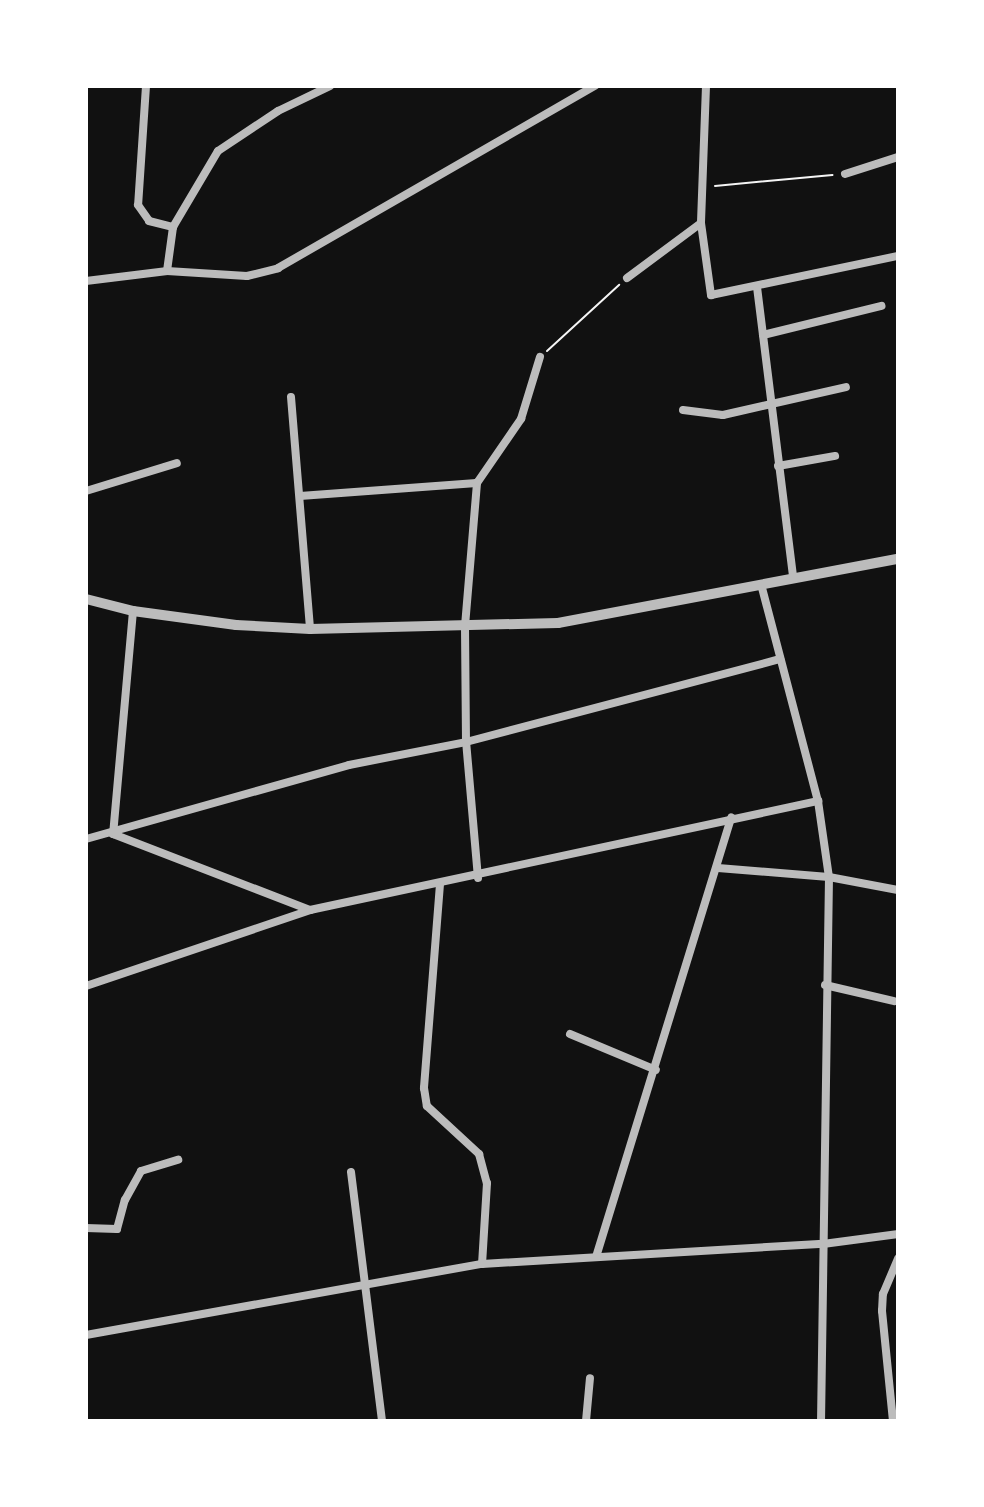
<!DOCTYPE html>
<style>
body{margin:0}
#map{position:relative;width:984px;height:1507px;overflow:hidden;background:#111;font-family:Poppins,sans-serif}
div>[style]{position:absolute}
.path>*{height:2px;margin:-1px;padding:0 1px;transform-origin:1px;border-radius:1px;background:#f5f5f5}
.minor>*{height:8px;margin:-4px;padding:0 4px;transform-origin:4px;border-radius:4px;background:#bcbcbc}
.tertiary>*{height:10px;margin:-5px;padding:0 5px;transform-origin:5px;border-radius:5px;background:#bcbcbc}
span{translate:-50% -50%;white-space:nowrap;text-align:center;line-height:1.15;-webkit-text-stroke:6px #fff;paint-order:stroke}
.frame{position:absolute;inset:0;border:88px solid #fff;pointer-events:none}
</style>
<div id="map">
<div class="path">
<div style="left:715px;top:186px;width:118px;rotate:-5.4deg"></div>
<div style="left:547px;top:351px;width:98px;rotate:-42.5deg"></div>
</div>
<div class="minor">
<div style="left:146px;top:86px;width:119px;rotate:93.8deg"></div>
<div style="left:138px;top:205px;width:19px;rotate:55deg"></div>
<div style="left:149px;top:221px;width:25px;rotate:14deg"></div>
<div style="left:706px;top:86px;width:137px;rotate:92.1deg"></div>
<div style="left:701px;top:223px;width:73px;rotate:82.1deg"></div>
<div style="left:711px;top:295px;width:191px;rotate:-11.8deg"></div>
<div style="left:845px;top:174px;width:56px;rotate:-17.8deg"></div>
<div style="left:167px;top:271px;width:44px;rotate:-82.2deg"></div>
<div style="left:173px;top:227px;width:88px;rotate:-59.4deg"></div>
<div style="left:218px;top:151px;width:72px;rotate:-33.7deg"></div>
<div style="left:278px;top:111px;width:58px;rotate:-25.7deg"></div>
<div style="left:627px;top:278px;width:92px;rotate:-36.6deg"></div>
<div style="left:86px;top:281px;width:82px;rotate:-7deg"></div>
<div style="left:167px;top:271px;width:80px;rotate:3.6deg"></div>
<div style="left:247px;top:276px;width:32px;rotate:-14deg"></div>
<div style="left:278px;top:268px;width:366px;rotate:-29.9deg"></div>
<div style="left:757px;top:287px;width:293px;rotate:82.9deg"></div>
<div style="left:763px;top:335px;width:122px;rotate:-13.8deg"></div>
<div style="left:291px;top:397px;width:233px;rotate:85.3deg"></div>
<div style="left:683px;top:410px;width:40px;rotate:7.1deg"></div>
<div style="left:723px;top:415px;width:126px;rotate:-12.8deg"></div>
<div style="left:778px;top:466px;width:58px;rotate:-10deg"></div>
<div style="left:86px;top:491px;width:95px;rotate:-17.1deg"></div>
<div style="left:300px;top:496px;width:177px;rotate:-4.2deg"></div>
<div style="left:761px;top:584px;width:224px;rotate:75.3deg"></div>
<div style="left:818px;top:801px;width:77px;rotate:81.8deg"></div>
<div style="left:829px;top:877px;width:544px;rotate:90.84deg"></div>
<div style="left:133px;top:611px;width:224px;rotate:95.1deg"></div>
<div style="left:113px;top:834px;width:211px;rotate:21.1deg"></div>
<div style="left:86px;top:839px;width:273px;rotate:-15.7deg"></div>
<div style="left:349px;top:765px;width:119px;rotate:-11.1deg"></div>
<div style="left:466px;top:742px;width:325px;rotate:-14.8deg"></div>
<div style="left:718px;top:868px;width:111px;rotate:4.6deg"></div>
<div style="left:829px;top:877px;width:70px;rotate:10.7deg"></div>
<div style="left:478px;top:878px;width:137px;rotate:-95deg"></div>
<div style="left:466px;top:742px;width:116px;rotate:-90.5deg"></div>
<div style="left:465px;top:626px;width:144px;rotate:-85.2deg"></div>
<div style="left:477px;top:483px;width:78px;rotate:-55.5deg"></div>
<div style="left:521px;top:419px;width:65px;rotate:-73deg"></div>
<div style="left:440px;top:884px;width:205px;rotate:94.5deg"></div>
<div style="left:424px;top:1088px;width:18px;rotate:81deg"></div>
<div style="left:427px;top:1106px;width:71px;rotate:42.7deg"></div>
<div style="left:479px;top:1154px;width:30px;rotate:75deg"></div>
<div style="left:487px;top:1183px;width:81px;rotate:93.5deg"></div>
<div style="left:825px;top:985px;width:71px;rotate:13.1deg"></div>
<div style="left:86px;top:986px;width:237px;rotate:-18.7deg"></div>
<div style="left:310px;top:910px;width:520px;rotate:-12.11deg"></div>
<div style="left:570px;top:1034px;width:93px;rotate:22.7deg"></div>
<div style="left:351px;top:1172px;width:251px;rotate:82.9deg"></div>
<div style="left:86px;top:1228px;width:31px;rotate:2deg"></div>
<div style="left:117px;top:1229px;width:30px;rotate:-75deg"></div>
<div style="left:125px;top:1200px;width:33px;rotate:-61deg"></div>
<div style="left:141px;top:1171px;width:39px;rotate:-17deg"></div>
<div style="left:596px;top:1257px;width:460px;rotate:-72.9deg"></div>
<div style="left:86px;top:1335px;width:402px;rotate:-10.2deg"></div>
<div style="left:482px;top:1264px;width:342px;rotate:-3.4deg"></div>
<div style="left:823px;top:1244px;width:76px;rotate:-7.6deg"></div>
<div style="left:586px;top:1421px;width:43px;rotate:-84.7deg"></div>
<div style="left:893px;top:1421px;width:111px;rotate:-95.7deg"></div>
<div style="left:882px;top:1311px;width:17px;rotate:-87deg"></div>
<div style="left:883px;top:1294px;width:39px;rotate:-67deg"></div>
</div>
<div class="tertiary">
<div style="left:86px;top:599px;width:49px;rotate:14.3deg"></div>
<div style="left:133px;top:611px;width:104px;rotate:7.7deg"></div>
<div style="left:236px;top:625px;width:74px;rotate:3.1deg"></div>
<div style="left:310px;top:629px;width:248px;rotate:-1.4deg"></div>
<div style="left:558px;top:623px;width:346px;rotate:-10.7deg"></div>
</div>
<div class="frame"></div>
</div>
